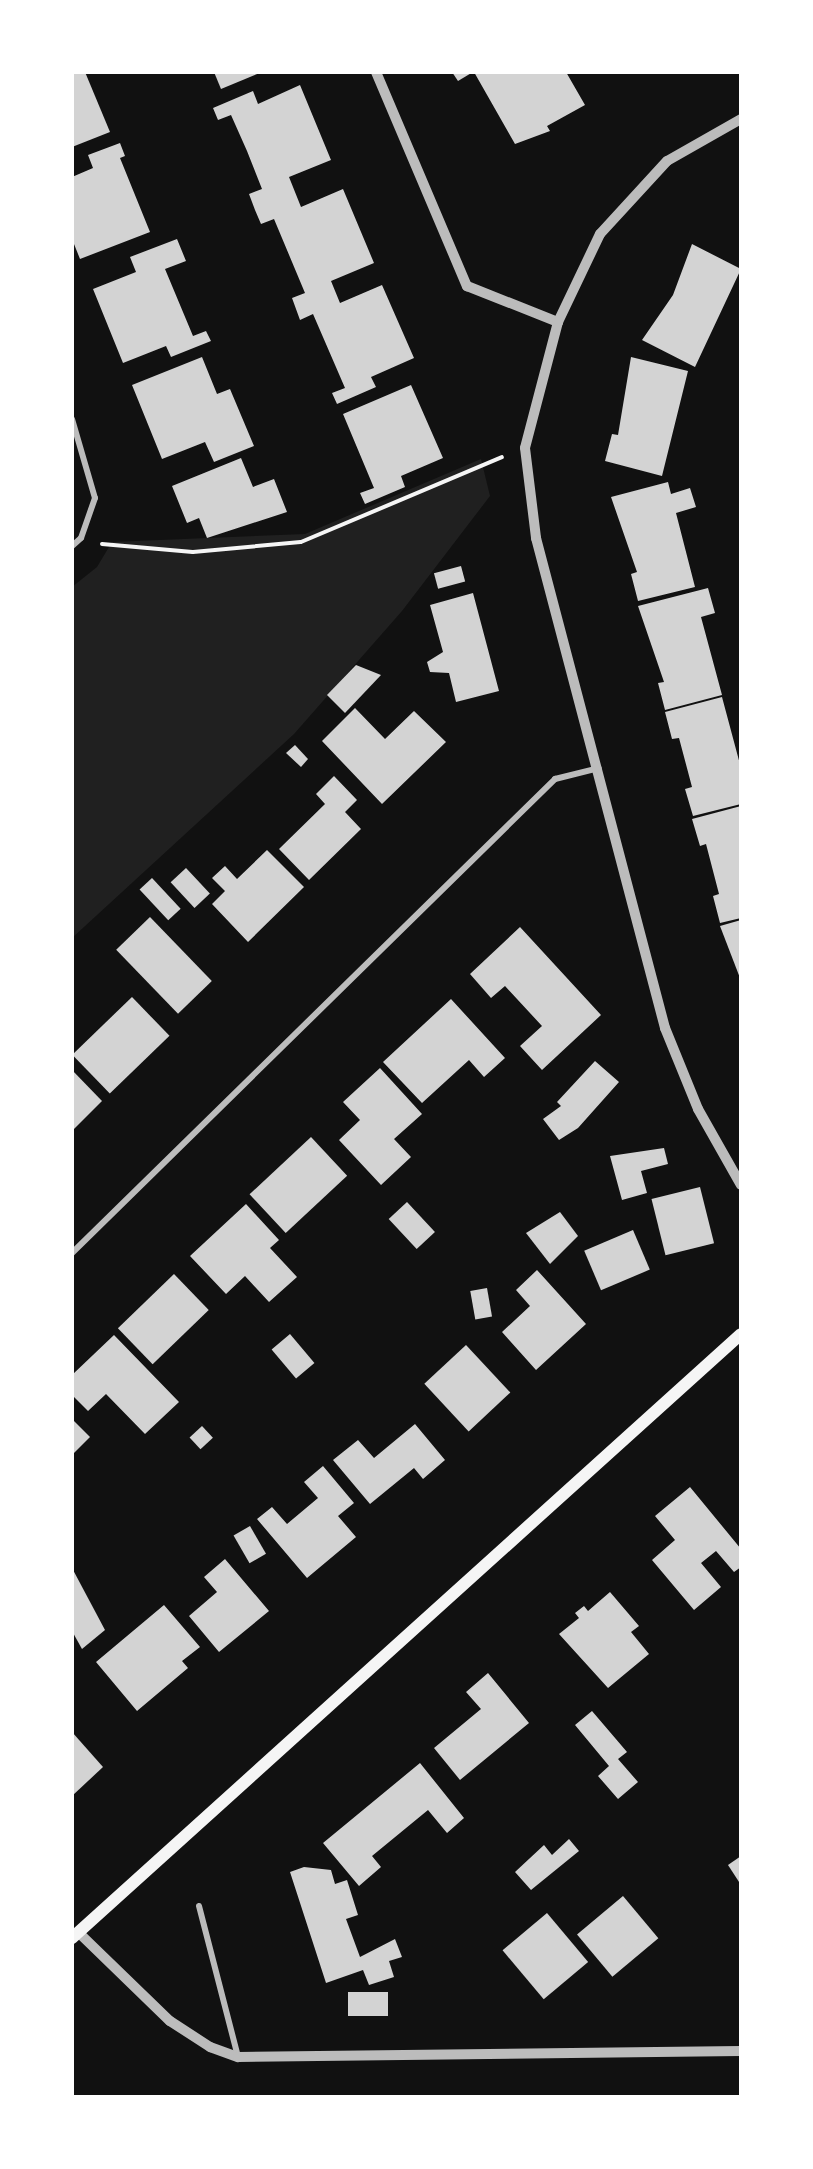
<!DOCTYPE html>
<style>
body{margin:0}
#map{position:relative;width:813px;height:2169px;overflow:hidden;background:#111;font-family:Overpass,sans-serif}
div>[style]{position:absolute}
[style*='--x']{left:calc(var(--x)*1px);top:calc(var(--y)*1px);width:calc(var(--w)*1px);rotate:calc(var(--a)*1deg)}
.green>*{inset:0;background:#202020}
.building>*{inset:0;background:#d3d3d3;transform-origin:0 0}
.path>*{height:4px;margin:-2px;padding:0 2px;transform-origin:2px;border-radius:2px;background:#f5f5f5}
.minor>*{height:6px;margin:-3px;padding:0 3px;transform-origin:3px;border-radius:3px;background:#bcbcbc}
.tertiary>*{height:10px;margin:-5px;padding:0 5px;transform-origin:5px;border-radius:5px;background:#bcbcbc}
.secondary>*{height:12px;margin:-6px;padding:0 6px;transform-origin:6px;border-radius:6px;background:#f5f5f5}
span{translate:-50% -50%;white-space:nowrap;text-align:center;line-height:1.15;-webkit-text-stroke:6px #fff;paint-order:stroke}
.frame{position:absolute;inset:0;border:74px solid #fff;pointer-events:none}
</style>
<div id="map">
<div class="green">
<div style="clip-path:polygon(481px 459px,490px 496px,402px 611px,294px 734px,72px 938px,72px 587px,97px 567px,112px 542px,305px 534px)"></div>
</div>
<div class="building">
<div style="clip-path:polygon(72px 72px,85px 72px,110px 132px,72px 147px)"></div>
<div style="clip-path:polygon(214px 72px,262px 72px,221px 89px)"></div>
<div style="clip-path:polygon(452px 72px,473px 72px,458px 81px)"></div>
<div style="clip-path:polygon(474px 72px,566px 72px,585px 105px,547px 126px,550px 131px,515px 144px)"></div>
<div style="clip-path:polygon(300px 85px,331px 160px,289px 177px,301px 207px,343px 189px,374px 263px,331px 281px,340px 303px,382px 285px,414px 358px,371px 377px,376px 387px,337px 404px,332px 393px,345px 388px,313px 314px,300px 320px,292px 298px,305px 293px,274px 219px,261px 224px,255px 210px,249px 194px,262px 189px,247px 151px,231px 115px,218px 120px,213px 108px,253px 91px,258px 104px)"></div>
<div style="clip-path:polygon(120px 143px,125px 156px,120px 158px,150px 232px,80px 259px,72px 239px,72px 177px,93px 168px,88px 155px)"></div>
<div style="clip-path:polygon(177px 239px,186px 261px,165px 269px,193px 336px,206px 331px,211px 341px,171px 357px,166px 346px,123px 363px,93px 289px,136px 272px,130px 257px)"></div>
<div style="clip-path:polygon(692px 244px,741px 269px,695px 367px,642px 340px,673px 295px)"></div>
<div style="clip-path:polygon(202px 357px,217px 394px,230px 389px,254px 446px,214px 462px,205px 442px,162px 459px,132px 385px)"></div>
<div style="clip-path:polygon(631px 357px,688px 371px,662px 476px,605px 461px,612px 434px,618px 435px)"></div>
<div style="clip-path:polygon(411px 385px,443px 458px,401px 476px,405px 487px,365px 504px,360px 493px,374px 488px,343px 414px)"></div>
<div style="clip-path:polygon(241px 458px,253px 487px,274px 479px,287px 512px,207px 538px,199px 518px,187px 523px,172px 486px)"></div>
<div style="clip-path:polygon(668px 482px,671px 494px,690px 488px,696px 507px,676px 513px,695px 587px,638px 601px,631px 574px,637px 572px,611px 497px)"></div>
<div style="left:461px;top:566px;width:16px;height:28px;rotate:75deg"></div>
<div style="clip-path:polygon(708px 588px,715px 613px,701px 617px,722px 695px,665px 710px,658px 683px,664px 682px,638px 606px)"></div>
<div style="clip-path:polygon(473px 593px,499px 691px,456px 702px,449px 673px,430px 672px,427px 662px,443px 652px,430px 605px)"></div>
<div style="clip-path:polygon(356px 665px,381px 675px,345px 713px,327px 695px)"></div>
<div style="clip-path:polygon(722px 697px,741px 768px,741px 804px,693px 816px,685px 789px,692px 787px,679px 738px,672px 739px,665px 712px)"></div>
<div style="clip-path:polygon(355px 708px,385px 739px,414px 711px,446px 742px,382px 804px,322px 741px)"></div>
<div style="clip-path:polygon(295px 745px,308px 759px,301px 767px,286px 753px)"></div>
<div style="clip-path:polygon(334px 776px,357px 800px,345px 812px,361px 829px,309px 880px,279px 849px,325px 804px,316px 794px)"></div>
<div style="clip-path:polygon(741px 806px,741px 918px,720px 923px,713px 896px,719px 894px,706px 844px,700px 846px,692px 819px)"></div>
<div style="clip-path:polygon(267px 850px,304px 887px,248px 942px,212px 904px,225px 891px,212px 878px,225px 866px,237px 879px)"></div>
<div style="left:186px;top:868px;width:35px;height:21px;rotate:47deg"></div>
<div style="left:152px;top:878px;width:42px;height:17px;rotate:47deg"></div>
<div style="left:150px;top:917px;width:89px;height:47px;rotate:46deg"></div>
<div style="clip-path:polygon(741px 920px,741px 978px,740px 978px,720px 926px)"></div>
<div style="clip-path:polygon(520px 927px,601px 1015px,542px 1070px,520px 1046px,542px 1026px,505px 986px,491px 998px,470px 974px)"></div>
<div style="left:132px;top:997px;width:54px;height:83px;rotate:46deg"></div>
<div style="clip-path:polygon(451px 999px,505px 1058px,484px 1077px,469px 1060px,422px 1103px,383px 1062px)"></div>
<div style="clip-path:polygon(595px 1061px,619px 1082px,578px 1128px,559px 1140px,543px 1119px,561px 1106px,557px 1102px)"></div>
<div style="clip-path:polygon(380px 1068px,422px 1114px,394px 1139px,411px 1157px,381px 1185px,339px 1140px,360px 1120px,343px 1102px)"></div>
<div style="clip-path:polygon(72px 1070px,102px 1101px,72px 1131px)"></div>
<div style="left:311px;top:1137px;width:53px;height:84px;rotate:47deg"></div>
<div style="clip-path:polygon(664px 1148px,668px 1164px,641px 1171px,647px 1193px,622px 1200px,610px 1156px)"></div>
<div style="left:700px;top:1187px;width:58px;height:50px;rotate:76deg"></div>
<div style="left:407px;top:1202px;width:41px;height:25px;rotate:47deg"></div>
<div style="clip-path:polygon(246px 1204px,279px 1240px,270px 1248px,297px 1277px,269px 1302px,245px 1276px,226px 1294px,190px 1256px)"></div>
<div style="clip-path:polygon(560px 1212px,578px 1236px,550px 1264px,526px 1233px)"></div>
<div style="left:633px;top:1230px;width:43px;height:53px;rotate:67deg"></div>
<div style="clip-path:polygon(537px 1270px,586px 1324px,536px 1370px,502px 1332px,530px 1306px,516px 1290px)"></div>
<div style="left:174px;top:1274px;width:50px;height:78px;rotate:46deg"></div>
<div style="left:487px;top:1288px;width:29px;height:17px;rotate:80deg"></div>
<div style="left:290px;top:1334px;width:38px;height:24px;rotate:50deg"></div>
<div style="clip-path:polygon(114px 1335px,179px 1402px,145px 1434px,106px 1394px,88px 1411px,72px 1395px,72px 1375px)"></div>
<div style="left:466px;top:1345px;width:65px;height:57px;rotate:47deg"></div>
<div style="clip-path:polygon(72px 1419px,90px 1437px,72px 1455px)"></div>
<div style="clip-path:polygon(415px 1424px,445px 1460px,423px 1479px,414px 1468px,370px 1504px,333px 1460px,358px 1440px,374px 1458px)"></div>
<div style="left:202px;top:1426px;width:16px;height:17px;rotate:47deg"></div>
<div style="clip-path:polygon(323px 1466px,354px 1503px,338px 1516px,356px 1537px,307px 1578px,257px 1519px,272px 1507px,287px 1524px,318px 1498px,304px 1482px)"></div>
<div style="clip-path:polygon(690px 1487px,741px 1549px,741px 1567px,734px 1572px,716px 1551px,701px 1563px,721px 1587px,694px 1610px,652px 1560px,675px 1540px,655px 1516px)"></div>
<div style="left:250px;top:1526px;width:32px;height:19px;rotate:60deg"></div>
<div style="clip-path:polygon(225px 1559px,269px 1611px,219px 1652px,189px 1616px,217px 1592px,204px 1577px)"></div>
<div style="clip-path:polygon(72px 1568px,105px 1630px,82px 1649px,72px 1631px)"></div>
<div style="clip-path:polygon(610px 1592px,639px 1626px,631px 1632px,649px 1654px,608px 1688px,559px 1634px,579px 1618px,575px 1613px,584px 1606px,588px 1611px)"></div>
<div style="clip-path:polygon(164px 1605px,200px 1647px,182px 1661px,188px 1668px,137px 1711px,96px 1662px)"></div>
<div style="clip-path:polygon(488px 1673px,529px 1723px,460px 1780px,434px 1748px,481px 1709px,466px 1692px)"></div>
<div style="clip-path:polygon(592px 1711px,627px 1752px,618px 1759px,638px 1782px,618px 1799px,598px 1776px,609px 1766px,575px 1725px)"></div>
<div style="clip-path:polygon(72px 1732px,103px 1767px,72px 1796px)"></div>
<div style="clip-path:polygon(420px 1763px,464px 1818px,447px 1833px,428px 1810px,372px 1856px,381px 1867px,359px 1886px,323px 1843px)"></div>
<div style="clip-path:polygon(569px 1839px,579px 1851px,531px 1890px,515px 1872px,544px 1845px,552px 1855px)"></div>
<div style="clip-path:polygon(741px 1856px,741px 1885px,728px 1865px)"></div>
<div style="clip-path:polygon(304px 1867px,331px 1870px,335px 1884px,347px 1880px,358px 1915px,346px 1919px,360px 1957px,395px 1939px,402px 1957px,389px 1961px,394px 1977px,369px 1985px,363px 1970px,326px 1983px,290px 1872px)"></div>
<div style="left:623px;top:1896px;width:55px;height:60px;rotate:50deg"></div>
<div style="left:547px;top:1913px;width:64px;height:58px;rotate:50deg"></div>
<div style="left:348px;top:1992px;width:40px;height:24px"></div>
</div>
<div class="path">
<div style="--x:102;--y:544;--w:91;--a:5"></div>
<div style="--x:193;--y:552;--w:108;--a:-5.3"></div>
<div style="--x:301;--y:542;--w:218;--a:-22.9"></div>
</div>
<div class="minor">
<div style="--x:72;--y:419;--w:82;--a:73.8"></div>
<div style="--x:95;--y:498;--w:42;--a:109.3"></div>
<div style="--x:81;--y:538;--w:12;--a:138"></div>
<div style="--x:72;--y:1253;--w:677;--a:-44.46"></div>
<div style="--x:555;--y:779;--w:45;--a:-14"></div>
<div style="--x:199;--y:1906;--w:156;--a:75.5"></div>
</div>
<div class="tertiary">
<div style="--x:376;--y:72;--w:233;--a:67"></div>
<div style="--x:467;--y:286;--w:98;--a:21.6"></div>
<div style="--x:741;--y:119;--w:85;--a:150.4"></div>
<div style="--x:667;--y:161;--w:99;--a:132.5"></div>
<div style="--x:600;--y:234;--w:98;--a:115.5"></div>
<div style="--x:558;--y:322;--w:130;--a:104.7"></div>
<div style="--x:525;--y:448;--w:91;--a:83"></div>
<div style="--x:536;--y:538;--w:507;--a:75.25"></div>
<div style="--x:665;--y:1028;--w:87;--a:67.8"></div>
<div style="--x:698;--y:1109;--w:87;--a:60.5"></div>
<div style="--x:78;--y:1932;--w:128;--a:44.1"></div>
<div style="--x:170;--y:2021;--w:48;--a:33"></div>
<div style="--x:210;--y:2047;--w:30;--a:20"></div>
<div style="--x:238;--y:2057;--w:503;--a:-0.68"></div>
</div>
<div class="secondary">
<div style="--x:72;--y:1938;--w:901;--a:-42.08"></div>
</div>
<div class="frame"></div>
</div>
